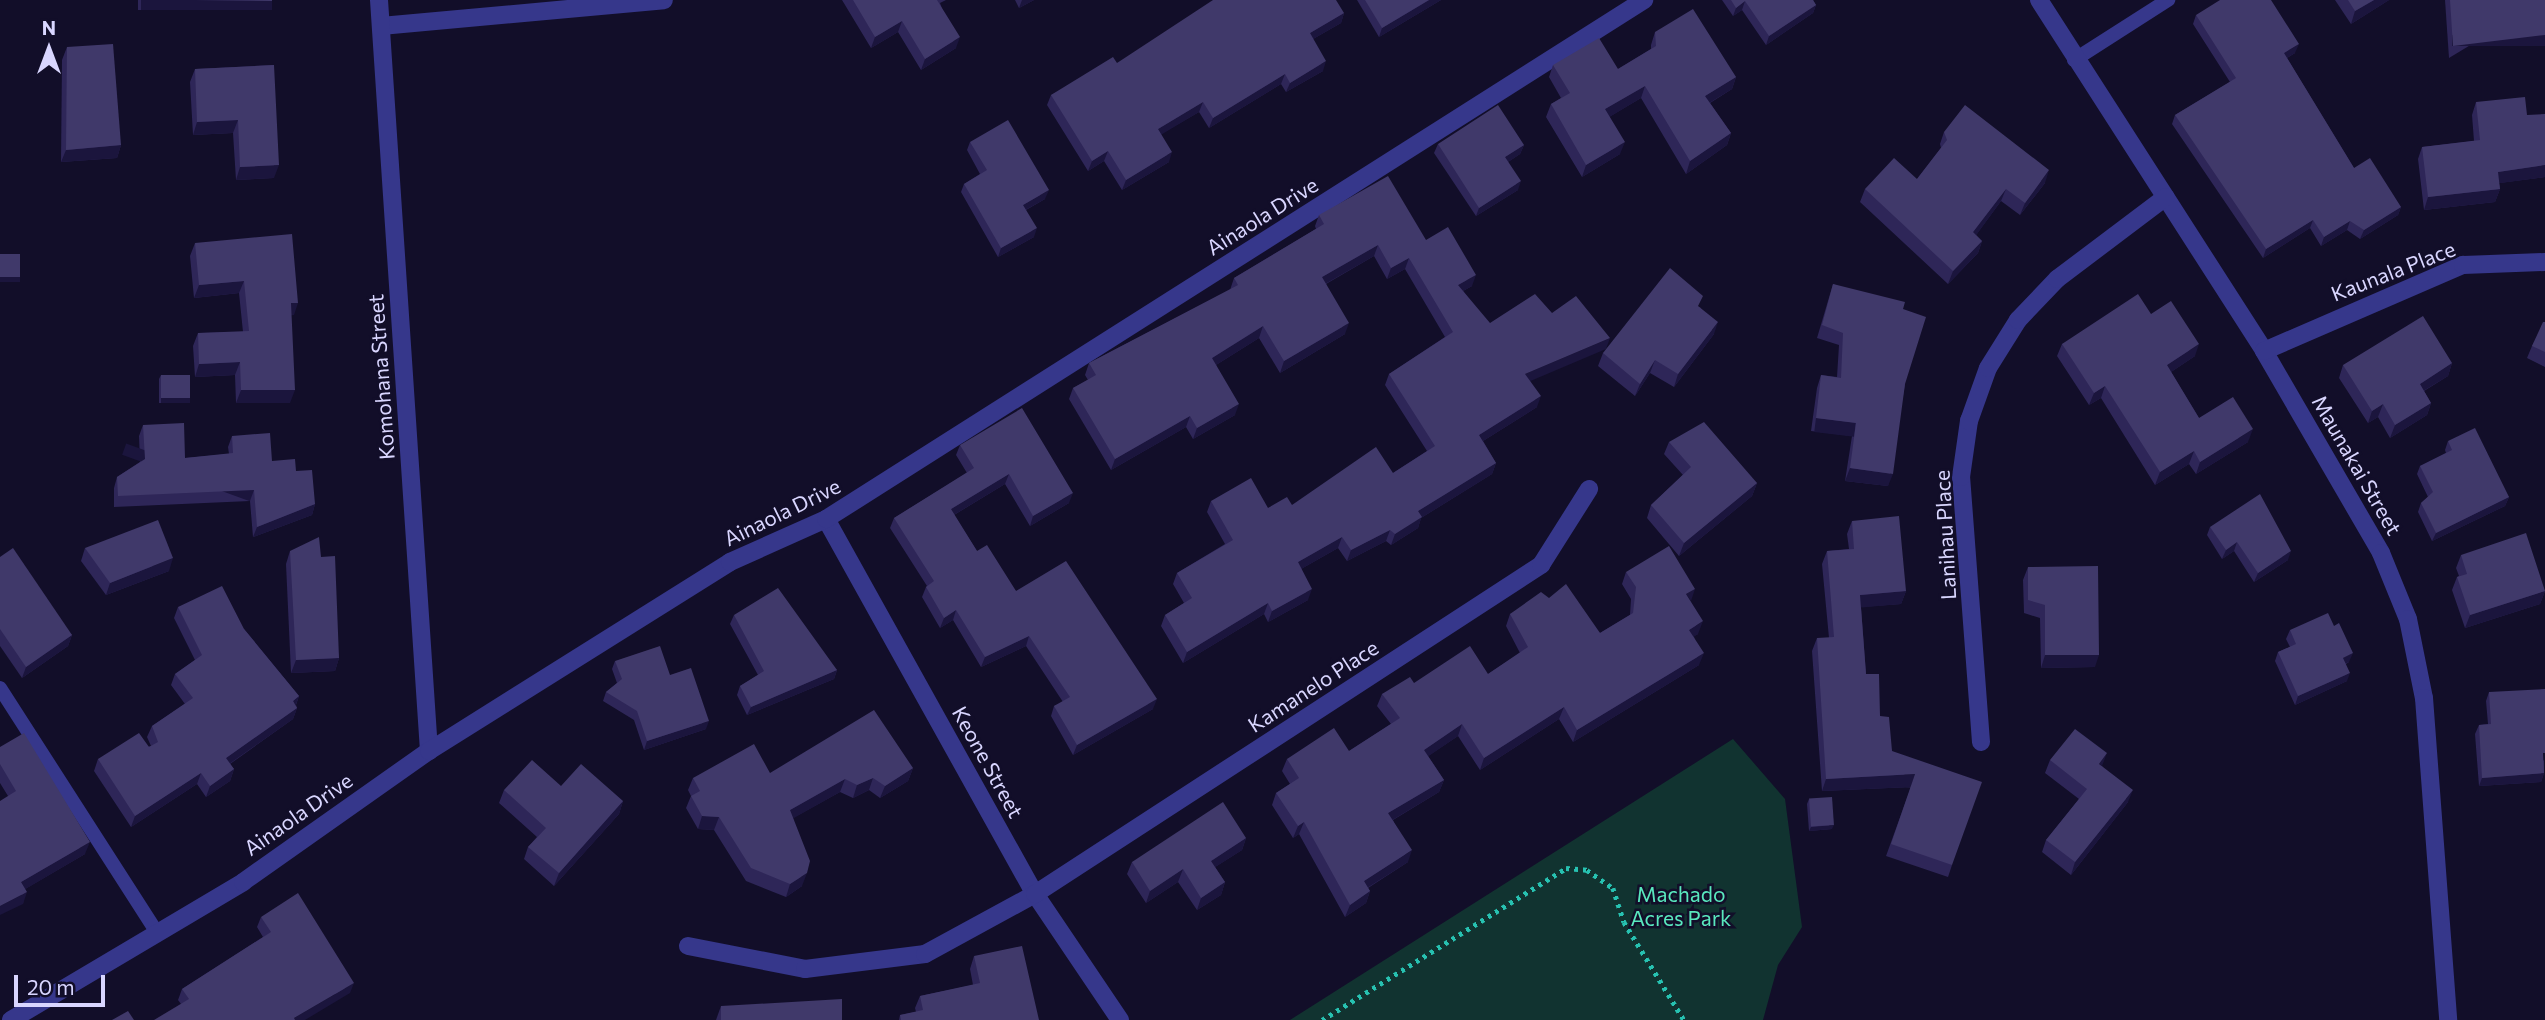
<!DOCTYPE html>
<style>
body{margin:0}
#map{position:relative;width:2545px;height:1020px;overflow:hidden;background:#120e29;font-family:Commissioner,sans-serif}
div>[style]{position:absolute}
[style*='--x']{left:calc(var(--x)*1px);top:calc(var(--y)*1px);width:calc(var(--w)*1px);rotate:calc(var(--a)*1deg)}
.green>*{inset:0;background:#113330}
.path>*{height:4.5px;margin-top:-2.25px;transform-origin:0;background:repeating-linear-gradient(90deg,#27c2b1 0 3.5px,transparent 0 8.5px)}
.service>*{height:14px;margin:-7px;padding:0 7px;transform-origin:7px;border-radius:7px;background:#36378b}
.minor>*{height:18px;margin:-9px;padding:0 9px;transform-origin:9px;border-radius:9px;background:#36378b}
.tertiary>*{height:18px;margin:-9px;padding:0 9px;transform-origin:9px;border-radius:9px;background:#36378b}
.wall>*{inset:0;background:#2e2658;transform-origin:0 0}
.shaded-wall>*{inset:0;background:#1b153d;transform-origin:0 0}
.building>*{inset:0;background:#40396a;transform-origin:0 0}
span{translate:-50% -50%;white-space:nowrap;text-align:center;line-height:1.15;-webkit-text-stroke:5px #120e29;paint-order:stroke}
.street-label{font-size:21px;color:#d9d6ff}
.park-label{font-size:21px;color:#59e8be}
.north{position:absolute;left:14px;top:14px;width:70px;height:70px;-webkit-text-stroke:5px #120e29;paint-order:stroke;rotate:0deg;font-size:19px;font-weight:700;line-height:28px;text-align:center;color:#d9d6ff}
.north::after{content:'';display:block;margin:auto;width:24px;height:32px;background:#d9d6ff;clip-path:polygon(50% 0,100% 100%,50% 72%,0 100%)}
.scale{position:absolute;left:14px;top:975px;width:91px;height:32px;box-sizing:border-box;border:4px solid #d9d6ff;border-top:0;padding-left:9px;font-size:21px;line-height:24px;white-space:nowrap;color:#d9d6ff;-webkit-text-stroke:5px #120e29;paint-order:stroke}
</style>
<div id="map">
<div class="green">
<div style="clip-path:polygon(1733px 739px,1785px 799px,1802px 927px,1778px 965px,1763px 1020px,1290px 1020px)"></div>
</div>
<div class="path">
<div style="--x:1322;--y:1020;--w:287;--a:-31.9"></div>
<div style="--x:1566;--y:868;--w:21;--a:5"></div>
<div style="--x:1587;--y:870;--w:32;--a:35"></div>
<div style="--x:1613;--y:888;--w:36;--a:72"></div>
<div style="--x:1624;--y:922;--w:115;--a:58.5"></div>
</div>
<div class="service">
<div style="--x:2074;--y:60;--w:112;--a:-32.6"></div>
<div style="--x:0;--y:688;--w:291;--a:57.3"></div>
</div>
<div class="minor">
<div style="--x:2039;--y:0;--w:417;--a:57.3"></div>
<div style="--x:2264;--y:351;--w:233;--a:59.9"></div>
<div style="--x:2381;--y:553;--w:71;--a:67.8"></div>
<div style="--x:2408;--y:619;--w:81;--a:78.6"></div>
<div style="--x:2424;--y:698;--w:323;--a:85.7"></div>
<div style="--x:381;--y:26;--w:284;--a:-5.2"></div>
<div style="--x:2264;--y:351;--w:217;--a:-23.4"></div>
<div style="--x:2463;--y:265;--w:82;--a:-2.1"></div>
<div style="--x:826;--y:519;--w:429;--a:60.9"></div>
<div style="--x:1035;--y:894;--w:152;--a:56"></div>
<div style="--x:1981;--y:742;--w:266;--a:-94.3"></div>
<div style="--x:1961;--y:477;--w:57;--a:-81.9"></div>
<div style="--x:1969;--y:421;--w:56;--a:-70.3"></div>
<div style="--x:1988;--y:368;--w:57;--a:-58"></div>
<div style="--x:2018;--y:320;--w:57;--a:-46.4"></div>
<div style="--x:2057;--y:279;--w:136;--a:-37"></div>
<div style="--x:688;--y:946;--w:119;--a:11.1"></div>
<div style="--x:805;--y:969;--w:121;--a:-7.1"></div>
<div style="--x:925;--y:954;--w:125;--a:-28.6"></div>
<div style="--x:1035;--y:894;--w:604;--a:-33.03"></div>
<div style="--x:1541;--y:565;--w:90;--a:-57.7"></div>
</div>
<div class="tertiary">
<div style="--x:379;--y:0;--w:753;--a:86.19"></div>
<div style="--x:11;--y:1020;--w:270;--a:-30.7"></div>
<div style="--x:243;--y:882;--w:228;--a:-35.2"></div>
<div style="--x:429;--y:751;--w:355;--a:-32.1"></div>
<div style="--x:730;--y:562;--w:105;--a:-24.1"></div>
<div style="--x:826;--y:519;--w:969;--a:-32.39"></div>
</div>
<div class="wall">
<div style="left:138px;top:0;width:134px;height:10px"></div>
<div style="clip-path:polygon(842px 0,946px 0,940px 3px,956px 48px,921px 70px,898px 32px,871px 48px)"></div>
<div style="clip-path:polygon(1015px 0,1034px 0,1019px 8px)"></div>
<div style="clip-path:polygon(1357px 0,1441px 0,1379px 37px)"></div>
<div style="clip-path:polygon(1722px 0,1813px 0,1816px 5px,1813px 13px,1766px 45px,1742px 10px,1733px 16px)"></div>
<div style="clip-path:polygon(2335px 0,2389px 0,2351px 24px)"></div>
<div style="clip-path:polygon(2445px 0,2545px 0,2449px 58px)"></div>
<div style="clip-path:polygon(1344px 13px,1341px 23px,1313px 39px,1323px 71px,1286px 92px,1281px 84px,1209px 128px,1199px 112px,1161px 134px,1169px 162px,1122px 190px,1104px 161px,1088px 171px,1047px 105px,1051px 95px,1117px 63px)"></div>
<div style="clip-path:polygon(2196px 15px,2295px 53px,2287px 58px,2354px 168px,2401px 207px,2398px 215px,2360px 239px,2347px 230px,2321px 246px,2310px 228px,2263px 258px,2172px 124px,2175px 115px,2230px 82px,2193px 24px)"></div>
<div style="clip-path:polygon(1655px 32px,1736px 77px,1732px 89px,1710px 103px,1731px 133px,1727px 145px,1686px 174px,1641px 98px,1609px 117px,1620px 154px,1582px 177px,1546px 117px,1551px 104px,1561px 98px,1549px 77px,1553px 65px,1618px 69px,1651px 49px,1651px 45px)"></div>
<div style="clip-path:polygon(67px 47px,121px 145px,117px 158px,61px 162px,62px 60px)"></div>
<div style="clip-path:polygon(274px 65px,274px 178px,236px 180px,233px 133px,193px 135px,190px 82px,195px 69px)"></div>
<div style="clip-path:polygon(2476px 102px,2527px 115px,2545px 177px,2499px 183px,2500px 189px,2495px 202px,2424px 210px,2418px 159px,2422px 147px,2474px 141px,2472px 115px)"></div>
<div style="clip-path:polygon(1944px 132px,2045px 183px,2020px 215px,2001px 201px,1976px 235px,1982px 241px,1978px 253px,1948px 284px,1860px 202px,1865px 189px,1917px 179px,1941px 148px,1940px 144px)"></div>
<div style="clip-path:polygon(970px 142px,1045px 199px,1026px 210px,1034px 237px,998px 257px,961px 192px,964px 184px,980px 174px,967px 150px)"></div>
<div style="clip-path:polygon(1438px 144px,1524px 145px,1520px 154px,1508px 162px,1518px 190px,1476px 216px,1434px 153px)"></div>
<div style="clip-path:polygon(1319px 215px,1426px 240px,1472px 286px,1463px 291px,1530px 381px,1537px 407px,1483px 441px,1496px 463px,1492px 474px,1421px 518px,1418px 528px,1391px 545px,1386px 541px,1347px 561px,1338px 548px,1301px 569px,1308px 600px,1268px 622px,1264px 614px,1183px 663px,1161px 626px,1165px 615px,1184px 603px,1173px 584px,1177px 573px,1225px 544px,1207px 512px,1211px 501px,1268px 508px,1292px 505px,1393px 473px,1427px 451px,1385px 385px,1389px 374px,1445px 337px,1405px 269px,1387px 279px,1374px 256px,1326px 284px,1345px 334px,1280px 373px,1259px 338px,1216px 365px,1235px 415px,1193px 439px,1186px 427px,1111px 470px,1069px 399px,1073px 388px,1088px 380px,1085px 375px,1089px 363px,1230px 290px,1234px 278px,1316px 229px,1315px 226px)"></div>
<div style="clip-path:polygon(195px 243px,294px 315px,291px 315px,290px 403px,236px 403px,235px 375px,195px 377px,193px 346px,198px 333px,243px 332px,239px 293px,194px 298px,190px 256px)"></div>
<div style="clip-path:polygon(1833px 284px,1903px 309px,1905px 384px,1888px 486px,1845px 481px,1852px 436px,1811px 431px,1817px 388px,1821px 375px,1837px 377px,1839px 345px,1817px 338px)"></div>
<div style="clip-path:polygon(1700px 307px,1714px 334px,1674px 387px,1650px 373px,1635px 396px,1598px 366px,1603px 353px)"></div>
<div style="clip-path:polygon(2151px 314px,2195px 356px,2171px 372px,2199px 418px,2248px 442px,2196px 474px,2189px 464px,2155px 485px,2101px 398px,2089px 405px,2057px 356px,2062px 344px)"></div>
<div style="clip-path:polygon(2545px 322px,2545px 367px,2527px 358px,2532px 346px)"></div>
<div style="clip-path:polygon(2452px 363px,2448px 376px,2424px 391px,2431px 403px,2427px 415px,2390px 438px,2378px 417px,2368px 423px,2339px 378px,2343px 365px)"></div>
<div style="clip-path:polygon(161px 375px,188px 403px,159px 403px,159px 379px)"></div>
<div style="clip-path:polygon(143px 425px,185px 458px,229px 454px,228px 447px,232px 436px,272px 461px,296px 471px,315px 504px,312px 515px,253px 537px,250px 501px,114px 507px,114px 488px,117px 477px,140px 462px,139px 436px)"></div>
<div style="clip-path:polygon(2448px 441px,2509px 497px,2505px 506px,2432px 541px,2418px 512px,2421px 503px,2428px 497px,2417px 474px,2420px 466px,2446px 453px,2445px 450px)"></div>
<div style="clip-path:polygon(1669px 442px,1757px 483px,1752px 496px,1679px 556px,1647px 518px,1651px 505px,1683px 475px,1664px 454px)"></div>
<div style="clip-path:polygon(960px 445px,1069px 503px,1030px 526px,1005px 484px,954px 515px,977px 551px,1016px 591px,1153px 709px,1073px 755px,1051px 716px,1054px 706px,1063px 702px,1026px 646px,981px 667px,953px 620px,940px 628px,922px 597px,926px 587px,927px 586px,890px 528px,894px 518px,967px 473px,956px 455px)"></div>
<div style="clip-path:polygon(1852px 521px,1906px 591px,1901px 604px,1861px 607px,1866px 674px,1892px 751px,1952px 865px,1948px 877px,1886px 856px,1911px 787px,1822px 791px,1812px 651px,1817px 638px,1829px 638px,1822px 564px,1827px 551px,1849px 549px,1847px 534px)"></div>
<div style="clip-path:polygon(2210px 527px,2288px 560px,2254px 582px,2234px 551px,2222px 559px,2207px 535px)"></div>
<div style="clip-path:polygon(85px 548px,169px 571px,106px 595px,81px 561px)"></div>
<div style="clip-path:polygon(290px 551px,321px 557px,339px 658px,335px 671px,291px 673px,286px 564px)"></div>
<div style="clip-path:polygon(2461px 555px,2545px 591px,2540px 604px,2465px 628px,2452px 590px,2457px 577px,2459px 576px,2456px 568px)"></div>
<div style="clip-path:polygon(0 557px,72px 635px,68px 646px,22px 678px,0 646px)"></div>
<div style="clip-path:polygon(2028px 567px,2095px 667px,2041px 668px,2040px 618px,2024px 613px,2023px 580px)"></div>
<div style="clip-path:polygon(1626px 572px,1690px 601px,1698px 634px,1694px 636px,1699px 665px,1573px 742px,1559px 719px,1480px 770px,1458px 736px,1428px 756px,1444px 780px,1439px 792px,1393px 820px,1408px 862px,1368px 888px,1370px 891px,1366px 903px,1345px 917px,1299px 834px,1293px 838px,1272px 805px,1276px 793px,1290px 784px,1282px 771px,1287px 759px,1349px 751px,1391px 724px,1377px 706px,1382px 694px,1414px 683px,1488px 674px,1520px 653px,1506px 626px,1510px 614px,1549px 598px,1600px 633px,1630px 615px,1631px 599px,1622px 584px)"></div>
<div style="clip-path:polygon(178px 607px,244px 629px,299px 696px,296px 705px,297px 708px,293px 719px,230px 764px,234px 769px,230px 781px,206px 797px,197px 784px,131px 827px,94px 771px,98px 759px,151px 746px,147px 737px,152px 726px,185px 704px,171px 685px,175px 674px,195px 660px,174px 618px)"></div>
<div style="clip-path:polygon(734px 615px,837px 670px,834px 679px,747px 715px,737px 695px,740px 686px,758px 675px,730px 624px)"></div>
<div style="clip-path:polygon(2290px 630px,2349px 662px,2346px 664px,2347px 681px,2295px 705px,2275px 661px,2278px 652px,2290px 647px,2286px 639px)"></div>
<div style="clip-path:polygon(615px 661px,670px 675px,706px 729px,644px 750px,634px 720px,603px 701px,606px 692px,617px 683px,612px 669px)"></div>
<div style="clip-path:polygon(2489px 692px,2544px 761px,2544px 773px,2541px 782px,2479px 786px,2475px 734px,2479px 725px,2488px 724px,2486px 701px)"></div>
<div style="clip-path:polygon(0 747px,85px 854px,25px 889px,23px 904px,8px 796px,0 783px)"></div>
<div style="clip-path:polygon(2050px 760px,2102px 766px,2128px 802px,2071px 875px,2042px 852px,2046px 840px,2079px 799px,2045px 773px)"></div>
<div style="clip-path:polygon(913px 768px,908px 781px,880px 798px,869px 790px,853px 798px,840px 792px,793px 818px,802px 886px,786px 897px,746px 881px,714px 830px,698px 829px,686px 808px,691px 796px,688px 790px,693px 778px,770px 773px)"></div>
<div style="clip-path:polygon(561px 786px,623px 801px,619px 814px,554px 886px,524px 859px,528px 847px,537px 837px,499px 803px,504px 790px)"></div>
<div style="clip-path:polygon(1809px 799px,1832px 829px,1809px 831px,1807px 804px)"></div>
<div style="clip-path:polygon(1246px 838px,1242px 850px,1215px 867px,1225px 882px,1221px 895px,1197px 910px,1178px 882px,1146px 903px,1127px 874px,1132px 862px)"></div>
<div style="clip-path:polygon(261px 917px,350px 993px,181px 1004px,178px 1000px,182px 989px,263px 937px,257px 927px)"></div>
<div style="clip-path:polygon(974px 956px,1039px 1020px,899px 1020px,900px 1015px,916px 1012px,915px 1008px,920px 996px,973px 985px,970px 969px)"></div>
<div style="clip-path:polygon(721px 1006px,842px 1020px,716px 1020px)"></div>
</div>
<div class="shaded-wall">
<div style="left:141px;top:0;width:131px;height:10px"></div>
<div style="clip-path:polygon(1022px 0,1034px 0,1019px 8px)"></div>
<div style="clip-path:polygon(1429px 0,1441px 0,1379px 37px,1382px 28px)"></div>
<div style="clip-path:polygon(2374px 0,2389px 0,2351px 24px,2355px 11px)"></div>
<div style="clip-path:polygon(1745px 1px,1742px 10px,1733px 16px,1736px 8px)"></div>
<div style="clip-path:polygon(1816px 5px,1813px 13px,1766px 45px,1769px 36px)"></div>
<div style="clip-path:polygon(1344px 13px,1341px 23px,1306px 43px,1310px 33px)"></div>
<div style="clip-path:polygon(902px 21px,898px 32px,871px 48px,875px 37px)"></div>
<div style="left:2545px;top:35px;width:11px;height:93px;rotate:90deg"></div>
<div style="clip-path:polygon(960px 37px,956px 48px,921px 70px,925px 59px)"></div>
<div style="clip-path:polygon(2299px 44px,2295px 53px,2280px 62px,2284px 53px)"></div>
<div style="clip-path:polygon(1326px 61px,1323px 71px,1286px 92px,1290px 83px)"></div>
<div style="clip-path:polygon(1285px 74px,1281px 84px,1209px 128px,1213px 118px)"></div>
<div style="clip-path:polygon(1736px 77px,1732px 89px,1701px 108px,1705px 96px)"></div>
<div style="clip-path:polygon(1645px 86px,1641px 98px,1601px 122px,1605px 109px)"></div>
<div style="clip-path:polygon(1203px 102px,1199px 112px,1154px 139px,1158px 129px)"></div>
<div style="clip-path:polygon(238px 120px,233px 133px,193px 135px,197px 122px)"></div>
<div style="clip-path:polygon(1731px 133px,1727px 145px,1686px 174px,1690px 161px)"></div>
<div style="clip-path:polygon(1625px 142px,1620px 154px,1582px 177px,1586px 165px)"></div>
<div style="clip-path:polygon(121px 145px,117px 158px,61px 162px,66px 150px)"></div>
<div style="clip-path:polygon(1524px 145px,1520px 154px,1502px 166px,1505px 157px)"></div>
<div style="clip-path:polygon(1108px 151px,1104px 161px,1088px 171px,1092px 161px)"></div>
<div style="clip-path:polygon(1172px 152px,1169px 162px,1122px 190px,1126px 180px)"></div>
<div style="clip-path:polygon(279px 165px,274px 178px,236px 180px,240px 167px)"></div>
<div style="clip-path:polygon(2545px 165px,2545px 177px,2493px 184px,2498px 172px)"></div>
<div style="clip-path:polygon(2049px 170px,2045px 183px,2020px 215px,2025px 203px)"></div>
<div style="clip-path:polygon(1521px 181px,1518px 190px,1476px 216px,1479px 208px)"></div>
<div style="clip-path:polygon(2006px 189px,2001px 201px,1969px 245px,1973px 232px)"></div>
<div style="clip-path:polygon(2500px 189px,2495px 202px,2424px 210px,2428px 197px)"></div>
<div style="clip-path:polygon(1049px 190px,1045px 199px,1020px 213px,1023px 205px)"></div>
<div style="clip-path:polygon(2401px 207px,2398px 215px,2360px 239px,2364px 230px)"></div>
<div style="clip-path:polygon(2313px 220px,2310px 228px,2263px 258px,2266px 249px)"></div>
<div style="clip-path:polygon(2350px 221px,2347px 230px,2321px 246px,2324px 237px)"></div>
<div style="clip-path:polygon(1037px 228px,1034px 237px,998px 257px,1001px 248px)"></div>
<div style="clip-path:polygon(1982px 241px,1978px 253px,1948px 284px,1953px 271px)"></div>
<div style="clip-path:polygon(1378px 245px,1374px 256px,1318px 288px,1322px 277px)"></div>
<div style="clip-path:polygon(1409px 258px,1405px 269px,1387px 279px,1391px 268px)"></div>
<div style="clip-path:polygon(1476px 275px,1472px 286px,1454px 296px,1458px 285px)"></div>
<div style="left:0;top:277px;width:20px;height:5px"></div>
<div style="clip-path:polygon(244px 281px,239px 293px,194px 298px,199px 285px)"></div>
<div style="clip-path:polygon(291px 303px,298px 303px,294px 315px,286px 316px)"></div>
<div style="clip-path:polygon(1718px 322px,1714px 334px,1674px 387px,1678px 374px)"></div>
<div style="clip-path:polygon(1349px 323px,1345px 334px,1280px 373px,1284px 361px)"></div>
<div style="clip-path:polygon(1263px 326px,1259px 338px,1208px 370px,1212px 358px)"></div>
<div style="clip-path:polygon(1610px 338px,1606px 349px,1521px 385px,1525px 374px)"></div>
<div style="clip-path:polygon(2199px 344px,2195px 356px,2162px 378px,2167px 365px)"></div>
<div style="clip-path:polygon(1655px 360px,1650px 373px,1635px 396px,1640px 384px)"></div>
<div style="clip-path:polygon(240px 362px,235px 375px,195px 377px,199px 364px)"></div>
<div style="clip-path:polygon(2452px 363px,2448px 376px,2415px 396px,2420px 384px)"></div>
<div style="clip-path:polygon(2105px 386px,2101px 398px,2089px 405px,2094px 393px)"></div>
<div style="clip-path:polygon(241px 390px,295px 390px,290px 403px,236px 403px)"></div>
<div style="clip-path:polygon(1541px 396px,1537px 407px,1475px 446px,1479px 435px)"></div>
<div style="left:161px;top:398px;width:29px;height:5px"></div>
<div style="clip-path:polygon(2431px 403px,2427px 415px,2390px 438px,2395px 425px)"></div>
<div style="clip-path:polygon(1239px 404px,1235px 415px,1193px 439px,1197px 428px)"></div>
<div style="clip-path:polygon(2383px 404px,2378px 417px,2368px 423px,2372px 411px)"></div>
<div style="clip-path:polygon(1190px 416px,1186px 427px,1111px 470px,1115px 459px)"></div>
<div style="left:1816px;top:418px;width:40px;height:14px;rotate:7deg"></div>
<div style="clip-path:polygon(2253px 429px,2248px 442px,2196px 474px,2200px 462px)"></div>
<div style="clip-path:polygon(2194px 451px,2189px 464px,2155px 485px,2160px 472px)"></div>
<div style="clip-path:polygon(1496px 463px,1492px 474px,1421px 518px,1418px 528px,1391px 545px,1395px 534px,1418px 511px)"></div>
<div style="clip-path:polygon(1850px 468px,1893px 474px,1888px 486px,1845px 481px)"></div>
<div style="clip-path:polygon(1009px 474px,1005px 484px,947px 519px,951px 509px)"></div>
<div style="clip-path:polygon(1757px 483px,1752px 496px,1679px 556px,1684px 543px)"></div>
<div style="left:254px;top:490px;width:12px;height:136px;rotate:110deg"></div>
<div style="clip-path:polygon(1073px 493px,1069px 503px,1030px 526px,1033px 516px)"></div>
<div style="clip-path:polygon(2509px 497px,2505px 506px,2432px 541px,2436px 533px)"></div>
<div style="clip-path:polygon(315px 504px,312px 515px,253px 537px,257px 527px)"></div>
<div style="clip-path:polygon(1390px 530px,1386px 541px,1347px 561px,1351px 550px)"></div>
<div style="clip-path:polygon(1342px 537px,1338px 548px,1294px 573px,1298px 562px)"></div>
<div style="clip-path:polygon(2237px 542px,2234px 551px,2222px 559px,2226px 550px)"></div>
<div style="clip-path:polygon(2291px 551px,2288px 560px,2254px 582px,2258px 573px)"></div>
<div style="clip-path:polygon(173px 558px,169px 571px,106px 595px,110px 583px)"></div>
<div style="clip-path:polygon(1312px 589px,1308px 600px,1268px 622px,1272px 611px)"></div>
<div style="clip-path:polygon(1695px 589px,1691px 601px,1686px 594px)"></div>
<div style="clip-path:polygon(1906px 591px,1901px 604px,1856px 608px,1860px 595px)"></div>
<div style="clip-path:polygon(2545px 591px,2540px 604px,2465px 628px,2470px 615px)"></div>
<div style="clip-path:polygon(1268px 603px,1264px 614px,1183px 663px,1187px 652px)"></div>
<div style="clip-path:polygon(956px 610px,953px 620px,940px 628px,944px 618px)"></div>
<div style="clip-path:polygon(1703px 621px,1698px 634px,1685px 642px,1689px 630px)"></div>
<div style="clip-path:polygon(72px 635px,68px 646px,22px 678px,26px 667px)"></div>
<div style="clip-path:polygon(1029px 636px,1026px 646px,981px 667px,985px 657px)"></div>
<div style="clip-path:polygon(1704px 653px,1699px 665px,1573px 742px,1577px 730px)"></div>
<div style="clip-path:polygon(2353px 653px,2349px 662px,2340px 666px,2343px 658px)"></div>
<div style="clip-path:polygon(2045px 655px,2099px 655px,2095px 667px,2041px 668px)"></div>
<div style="clip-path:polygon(339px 658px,335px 671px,291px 673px,296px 660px)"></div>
<div style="clip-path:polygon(837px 670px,834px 679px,747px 715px,751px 707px)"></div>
<div style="clip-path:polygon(2350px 673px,2347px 681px,2295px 705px,2298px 696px)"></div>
<div style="clip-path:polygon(299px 696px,295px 707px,293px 701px)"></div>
<div style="clip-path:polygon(1157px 699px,1153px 709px,1073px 755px,1077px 745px)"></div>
<div style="clip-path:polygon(1564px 707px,1559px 719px,1480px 770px,1484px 758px)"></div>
<div style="clip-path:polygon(297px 708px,293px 719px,222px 769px,226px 758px)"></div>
<div style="clip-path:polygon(709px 721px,706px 729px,644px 750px,647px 741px)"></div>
<div style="clip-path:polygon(1462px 724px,1458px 736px,1420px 762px,1424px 750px)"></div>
<div style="clip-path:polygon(2107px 753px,2102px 766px,2099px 764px)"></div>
<div style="clip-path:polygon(913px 768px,908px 781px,880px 798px,885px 786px)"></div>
<div style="clip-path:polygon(234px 769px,230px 781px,206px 797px,210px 786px)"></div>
<div style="clip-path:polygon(201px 773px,197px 784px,131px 827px,135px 816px)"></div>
<div style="clip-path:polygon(2544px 773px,2541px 782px,2479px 786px,2482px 778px)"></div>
<div style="clip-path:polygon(1915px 774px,1911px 787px,1822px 791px,1826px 779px)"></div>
<div style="clip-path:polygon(873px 778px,869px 790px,853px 798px,857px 785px)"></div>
<div style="clip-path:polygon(845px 779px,840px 792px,785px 823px,790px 810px)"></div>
<div style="clip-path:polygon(1444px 780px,1439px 792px,1384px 825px,1388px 813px)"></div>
<div style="clip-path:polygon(2133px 790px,2128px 802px,2071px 875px,2075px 862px)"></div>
<div style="clip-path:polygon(623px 801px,619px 814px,554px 886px,559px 873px)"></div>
<div style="clip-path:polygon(702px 816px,719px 817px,714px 830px,698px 829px)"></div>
<div style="clip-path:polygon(1304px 822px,1299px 834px,1293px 838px,1298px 826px)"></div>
<div style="clip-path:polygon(1834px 825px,1832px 829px,1809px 831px,1811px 827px)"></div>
<div style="clip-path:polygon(1246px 838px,1242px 850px,1206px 873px,1211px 861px)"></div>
<div style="clip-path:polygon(90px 842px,85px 854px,17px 894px,21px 882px)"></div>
<div style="clip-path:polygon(1412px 850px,1408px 862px,1359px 893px,1364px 881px)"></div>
<div style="clip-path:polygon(1183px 869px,1178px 882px,1146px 903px,1150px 891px)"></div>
<div style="clip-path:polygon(807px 873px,802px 886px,786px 897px,790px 884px)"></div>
<div style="clip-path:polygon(1225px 882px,1221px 895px,1197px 910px,1201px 898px)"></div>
<div style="clip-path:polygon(1370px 891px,1366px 903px,1345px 917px,1350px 905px)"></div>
<div style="clip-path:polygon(27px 892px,23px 904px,0 915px,0 906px)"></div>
<div style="clip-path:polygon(354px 983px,350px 993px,305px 1020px,293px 1020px,294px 1018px)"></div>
</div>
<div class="building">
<div style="clip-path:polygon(194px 0,272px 0,272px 1px)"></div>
<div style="clip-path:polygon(853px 0,937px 0,960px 37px,925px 59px,902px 21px,875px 37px)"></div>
<div style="clip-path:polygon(1213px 0,1336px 0,1344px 13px,1310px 33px,1326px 61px,1290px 83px,1285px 74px,1213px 118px,1203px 102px,1158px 129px,1172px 152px,1126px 180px,1108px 151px,1092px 161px,1051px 95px,1113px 57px,1117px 63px)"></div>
<div style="clip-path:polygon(1365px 0,1429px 0,1382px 28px)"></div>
<div style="clip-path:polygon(1731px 0,1813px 0,1816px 5px,1769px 36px,1745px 1px,1736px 8px)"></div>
<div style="clip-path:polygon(2220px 0,2271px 0,2299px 44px,2284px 53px,2354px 168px,2370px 158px,2401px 207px,2364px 230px,2350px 221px,2324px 237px,2313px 220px,2266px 249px,2175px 115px,2236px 78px,2196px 15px)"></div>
<div style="clip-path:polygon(2348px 0,2374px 0,2355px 11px)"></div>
<div style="clip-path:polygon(2450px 0,2545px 0,2545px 35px,2453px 46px)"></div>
<div style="clip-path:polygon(1693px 9px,1736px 77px,1705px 96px,1731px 133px,1690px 161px,1645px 86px,1605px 109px,1625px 142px,1586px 165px,1551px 104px,1570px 93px,1553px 65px,1599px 38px,1618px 69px,1656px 46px,1655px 32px)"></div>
<div style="clip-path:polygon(113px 44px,121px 145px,66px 150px,67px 47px)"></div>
<div style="clip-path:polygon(274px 65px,279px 165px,240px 167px,238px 120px,197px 122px,195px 69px)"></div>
<div style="clip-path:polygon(2525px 97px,2527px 115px,2545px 114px,2545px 165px,2498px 172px,2500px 189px,2428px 197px,2422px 147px,2480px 140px,2476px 102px)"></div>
<div style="clip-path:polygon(1498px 105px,1524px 145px,1505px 157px,1521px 181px,1479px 208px,1438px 144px)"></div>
<div style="clip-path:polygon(1965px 105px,2049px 170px,2025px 203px,2006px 189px,1973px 232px,1982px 241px,1953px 271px,1865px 189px,1894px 158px,1917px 179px,1947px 140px,1944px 132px)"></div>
<div style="clip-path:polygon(1008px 120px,1049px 190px,1023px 205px,1037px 228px,1001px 248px,964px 184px,987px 170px,970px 142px)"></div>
<div style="clip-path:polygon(1388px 176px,1426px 240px,1448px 227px,1476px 275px,1458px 285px,1490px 323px,1535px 294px,1552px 313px,1576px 296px,1610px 338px,1525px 374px,1541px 396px,1479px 435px,1496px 463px,1418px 511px,1422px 517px,1395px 534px,1390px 530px,1351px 550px,1342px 537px,1298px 562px,1312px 589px,1272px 611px,1268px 603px,1187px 652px,1165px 615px,1192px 598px,1177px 573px,1233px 540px,1211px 501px,1251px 478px,1268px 508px,1287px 497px,1292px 505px,1376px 447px,1393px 473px,1435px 446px,1389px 374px,1453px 332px,1409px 258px,1391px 268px,1378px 245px,1322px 277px,1349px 323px,1284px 361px,1263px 326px,1212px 358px,1239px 404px,1197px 428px,1190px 416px,1115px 459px,1073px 388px,1096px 375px,1089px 363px,1238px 285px,1234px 278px,1324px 224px,1319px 215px)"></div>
<div style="clip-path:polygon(292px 234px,298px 303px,291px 303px,295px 390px,241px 390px,240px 362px,199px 364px,198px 333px,249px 331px,244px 281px,199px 285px,195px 243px)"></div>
<div style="left:0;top:254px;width:20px;height:23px"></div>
<div style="clip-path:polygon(1670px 268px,1703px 296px,1698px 306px,1718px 322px,1678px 374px,1655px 360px,1640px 384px,1603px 353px)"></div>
<div style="clip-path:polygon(1833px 284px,1905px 302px,1903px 309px,1926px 317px,1905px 384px,1893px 474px,1850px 468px,1856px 423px,1816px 418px,1821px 375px,1841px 378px,1843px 333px,1822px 325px)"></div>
<div style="clip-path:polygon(2138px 294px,2151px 314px,2171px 301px,2199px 344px,2167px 365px,2199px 418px,2233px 397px,2253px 429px,2200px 462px,2194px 451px,2160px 472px,2105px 386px,2094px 393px,2062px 344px)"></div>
<div style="clip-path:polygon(2423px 316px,2452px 363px,2420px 384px,2431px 403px,2395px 425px,2383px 404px,2372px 411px,2343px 365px)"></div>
<div style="clip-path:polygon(2543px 322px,2545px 322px,2545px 352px,2532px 346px)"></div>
<div style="left:161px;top:375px;width:29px;height:23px"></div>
<div style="clip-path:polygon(1022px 408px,1073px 493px,1033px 516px,1009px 474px,951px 509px,977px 551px,987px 545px,1016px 591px,1066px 561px,1157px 699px,1077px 745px,1054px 706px,1070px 697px,1029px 636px,985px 657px,956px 610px,944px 618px,926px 587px,934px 581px,894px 518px,974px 468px,960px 445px)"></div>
<div style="clip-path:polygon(1704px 422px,1757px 483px,1684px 543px,1651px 505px,1691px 467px,1669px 442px)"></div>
<div style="clip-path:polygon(184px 423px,185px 458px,233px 453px,232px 436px,270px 433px,272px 461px,295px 459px,296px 471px,312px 470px,315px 504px,257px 527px,254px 490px,118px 496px,117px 477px,145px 459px,143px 425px)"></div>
<div style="clip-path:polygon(2475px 428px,2509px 497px,2436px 533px,2421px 503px,2433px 492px,2420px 466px,2452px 450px,2448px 441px)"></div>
<div style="clip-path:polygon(2260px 494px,2291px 551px,2258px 573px,2237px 542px,2226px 550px,2210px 527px)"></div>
<div style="clip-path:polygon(1899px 516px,1906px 591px,1860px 595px,1866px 674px,1879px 674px,1880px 716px,1889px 717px,1892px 751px,1982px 782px,1952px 865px,1891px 844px,1915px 774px,1826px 779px,1817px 638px,1834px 637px,1827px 551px,1854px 549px,1852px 521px)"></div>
<div style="clip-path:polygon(158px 520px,173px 558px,110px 583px,85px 548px)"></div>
<div style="clip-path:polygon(2526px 533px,2545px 591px,2470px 615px,2457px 577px,2467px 574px,2461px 555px)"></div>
<div style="clip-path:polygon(319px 537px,321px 557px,335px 556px,339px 658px,296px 660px,290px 551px)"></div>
<div style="clip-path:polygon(1669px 546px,1695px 589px,1686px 594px,1703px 621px,1689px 630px,1704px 653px,1577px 730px,1564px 707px,1484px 758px,1462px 724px,1424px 750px,1444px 780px,1388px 813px,1412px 850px,1364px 881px,1370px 891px,1350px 905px,1304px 822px,1298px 826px,1276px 793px,1299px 778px,1287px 759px,1334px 728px,1349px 751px,1400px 718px,1382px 694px,1410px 677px,1414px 683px,1470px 646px,1488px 674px,1528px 647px,1510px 614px,1541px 592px,1549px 598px,1566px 584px,1600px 633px,1633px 613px,1636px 587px,1626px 572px)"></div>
<div style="clip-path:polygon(13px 548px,72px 635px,26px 667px,0 629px,0 557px)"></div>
<div style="clip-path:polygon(2098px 566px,2099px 655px,2045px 655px,2045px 605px,2028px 600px,2028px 567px)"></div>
<div style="clip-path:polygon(222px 586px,244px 629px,299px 696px,293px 701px,297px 708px,226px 758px,234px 769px,210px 786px,201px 773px,135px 816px,98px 759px,139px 733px,149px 747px,158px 742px,152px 726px,193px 698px,175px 674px,202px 655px,178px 607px)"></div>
<div style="clip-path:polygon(778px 588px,837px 670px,751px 707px,740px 686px,764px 671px,734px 615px)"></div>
<div style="clip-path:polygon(2328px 613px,2334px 626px,2339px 623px,2353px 653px,2343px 658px,2350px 673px,2298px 696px,2278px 652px,2296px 644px,2290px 630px)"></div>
<div style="clip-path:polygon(660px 646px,670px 675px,691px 668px,709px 721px,647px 741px,637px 711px,606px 692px,622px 679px,615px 661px)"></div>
<div style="clip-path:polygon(2545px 689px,2545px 753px,2543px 753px,2544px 773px,2482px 778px,2479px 725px,2491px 724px,2489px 692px)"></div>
<div style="clip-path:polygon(874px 710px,913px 768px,885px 786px,873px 778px,857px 785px,845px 779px,790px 810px,810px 861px,807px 873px,790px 884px,751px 868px,719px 817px,702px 816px,691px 796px,700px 791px,693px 778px,754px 744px,770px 773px)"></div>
<div style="clip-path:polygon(2075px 729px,2107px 753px,2099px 764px,2133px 790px,2075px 862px,2046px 840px,2087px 789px,2050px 760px)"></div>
<div style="clip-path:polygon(24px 733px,90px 842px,21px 882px,27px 892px,0 906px,0 801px,16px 791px,0 764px,0 747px)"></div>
<div style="clip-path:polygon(532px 760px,561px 786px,581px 764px,623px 801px,559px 873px,528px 847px,546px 828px,504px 790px)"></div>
<div style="left:1832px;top:797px;width:28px;height:23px;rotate:86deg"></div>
<div style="clip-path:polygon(1223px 802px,1246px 838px,1211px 861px,1225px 882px,1201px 898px,1183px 869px,1150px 891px,1132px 862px)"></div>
<div style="clip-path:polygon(298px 893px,354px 983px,294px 1018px,295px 1020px,154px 1020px,189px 999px,182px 989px,271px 932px,261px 917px)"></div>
<div style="clip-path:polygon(1022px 946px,1039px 1020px,901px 1020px,900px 1015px,923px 1010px,920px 996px,980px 983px,974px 956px)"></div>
<div style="clip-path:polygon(842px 999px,842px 1020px,721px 1020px,721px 1006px)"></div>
<div style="clip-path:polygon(128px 1011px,134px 1020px,112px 1020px)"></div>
</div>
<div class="street-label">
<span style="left:1262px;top:216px;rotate:-32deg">Ainaola Drive</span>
<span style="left:2393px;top:271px;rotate:-21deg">Kaunala Place</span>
<span style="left:381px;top:377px;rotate:-94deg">Komohana Street</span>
<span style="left:2357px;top:465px;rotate:60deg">Maunakai Street</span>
<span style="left:782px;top:512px;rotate:-26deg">Ainaola Drive</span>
<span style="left:1945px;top:535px;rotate:-93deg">Lanihau Place</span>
<span style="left:1313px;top:686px;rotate:-33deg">Kamanelo Place</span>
<span style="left:988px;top:762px;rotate:61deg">Keone Street</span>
<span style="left:298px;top:814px;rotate:-35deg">Ainaola Drive</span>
</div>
<div class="park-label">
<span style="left:1681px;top:906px">Machado<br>Acres Park</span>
</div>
<div class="north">N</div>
<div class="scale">20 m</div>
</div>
